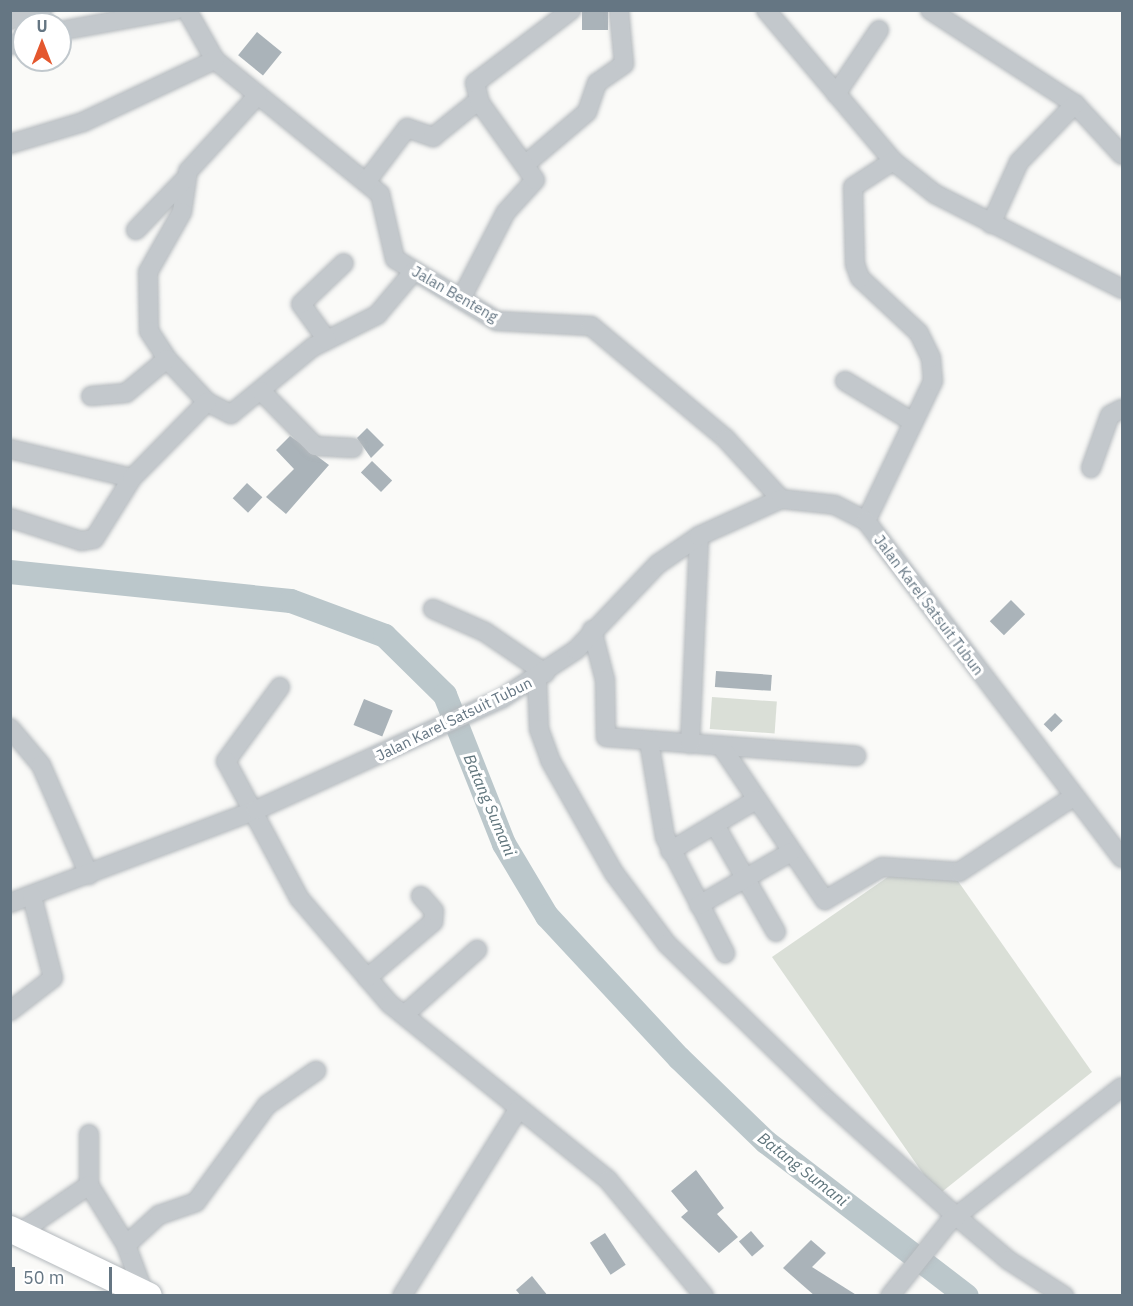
<!DOCTYPE html>
<style>
body{margin:0}
#map{position:relative;width:1133px;height:1306px;overflow:hidden;background:#fafaf8;font-family:"IBM Plex Sans",sans-serif}
div>[style]{position:absolute}
[style*='--x']{left:calc(var(--x)*1px);top:calc(var(--y)*1px);width:calc(var(--w)*1px);rotate:calc(var(--a)*1deg)}
.green>*{inset:0;background:#dadfd7;transform-origin:0 0}
.river>*{height:24px;margin:-12px;padding:0 12px;transform-origin:12px;border-radius:12px;background:#bbc7cb}
.building>*{inset:0;background:#aab3b9;transform-origin:0 0}
.roads{filter:drop-shadow(0 0 2px #b4b9bd) drop-shadow(0 0 2px #b4b9bd)}
.minor>*{height:18px;margin:-9px;padding:0 9px;transform-origin:9px;border-radius:9px;background:#c3c8cc}
.highway>*{height:26px;margin:-13px;padding:0 13px;transform-origin:13px;border-radius:13px;background:#fff}
span{translate:-50% -50%;white-space:nowrap;text-align:center;line-height:1.15;-webkit-text-stroke:6px #fff;paint-order:stroke}
.street-label{font-size:15px;color:#657683}
.water-label{font-size:16px;color:#60757c;font-style:italic}
.frame{position:absolute;inset:0;border:12px solid #657683;pointer-events:none}
.north{position:absolute;left:12px;top:12px;width:60px;height:60px;box-sizing:border-box;background:#fff;border:2px solid #c1c8cd;border-radius:50%;rotate:0deg;font-size:16px;font-weight:700;line-height:24px;text-align:center;color:#657683}
.north::after{content:'';display:block;margin:auto;width:21px;height:27px;background:#e4572e;clip-path:polygon(50% 0,100% 100%,50% 72%,0 100%)}
.scale{position:absolute;left:12px;top:1267px;width:100px;height:27px;box-sizing:border-box;border:3px solid #657683;border-top:0;padding-left:8px;font-size:18px;line-height:21px;white-space:nowrap;color:#657683;-webkit-text-stroke:4px #fff;paint-order:stroke}
</style>
<div id="map">
<div class="green">
<div style="left:712px;top:697px;width:65px;height:32px;rotate:4deg"></div>
<div style="clip-path:polygon(895px 872px,953px 874px,1092px 1072px,938px 1195px,772px 957px)"></div>
</div>
<div class="river">
<div style="--x:10;--y:572;--w:282;--a:5.9"></div>
<div style="--x:291;--y:601;--w:100;--a:20.4"></div>
<div style="--x:385;--y:636;--w:84;--a:44.5"></div>
<div style="--x:445;--y:695;--w:160;--a:68.4"></div>
<div style="--x:504;--y:844;--w:84;--a:59.2"></div>
<div style="--x:547;--y:916;--w:194;--a:47.1"></div>
<div style="--x:679;--y:1058;--w:121;--a:44"></div>
<div style="--x:766;--y:1142;--w:253;--a:37.5"></div>
</div>
<div class="building">
<div style="left:582px;top:10px;width:26px;height:20px"></div>
<div style="left:257px;top:32px;width:32px;height:30px;rotate:39deg"></div>
<div style="clip-path:polygon(367px 428px,384px 445px,371px 458px,357px 438px)"></div>
<div style="clip-path:polygon(290px 436px,329px 465px,286px 514px,266px 497px,294px 469px,276px 450px)"></div>
<div style="left:372px;top:461px;width:28px;height:16px;rotate:44deg"></div>
<div style="left:247px;top:483px;width:21px;height:21px;rotate:43deg"></div>
<div style="left:1011px;top:600px;width:20px;height:30px;rotate:45deg"></div>
<div style="left:716px;top:671px;width:56px;height:16px;rotate:4deg"></div>
<div style="left:364px;top:699px;width:31px;height:28px;rotate:22deg"></div>
<div style="left:1055px;top:713px;width:11px;height:16px;rotate:45deg"></div>
<div style="clip-path:polygon(696px 1170px,724px 1208px,717px 1214px,738px 1237px,719px 1253px,681px 1217px,688px 1211px,671px 1191px)"></div>
<div style="left:751px;top:1231px;width:20px;height:16px;rotate:49deg"></div>
<div style="left:605px;top:1233px;width:38px;height:18px;rotate:57deg"></div>
<div style="clip-path:polygon(811px 1240px,826px 1253px,812px 1267px,858px 1296px,815px 1296px,783px 1268px)"></div>
<div style="clip-path:polygon(532px 1276px,548px 1296px,521px 1296px,516px 1290px)"></div>
</div>
<div class="roads">
<div class="minor">
<div style="--x:766;--y:10;--w:197;--a:49.9"></div>
<div style="--x:893;--y:161;--w:53;--a:38.2"></div>
<div style="--x:935;--y:194;--w:210;--a:26.9"></div>
<div style="--x:930;--y:10;--w:173;--a:33"></div>
<div style="--x:1075;--y:104;--w:69;--a:47.3"></div>
<div style="--x:189;--y:14;--w:53;--a:60.5"></div>
<div style="--x:215;--y:60;--w:213;--a:39.1"></div>
<div style="--x:380;--y:194;--w:67;--a:77"></div>
<div style="--x:395;--y:259;--w:119;--a:31.3"></div>
<div style="--x:497;--y:321;--w:94;--a:3"></div>
<div style="--x:591;--y:326;--w:176;--a:39.9"></div>
<div style="--x:726;--y:439;--w:81;--a:47.5"></div>
<div style="--x:10;--y:20;--w:34;--a:-17"></div>
<div style="--x:60;--y:31;--w:118;--a:-10.3"></div>
<div style="--x:10;--y:45;--w:15;--a:-16"></div>
<div style="--x:836;--y:94;--w:77;--a:-56.1"></div>
<div style="--x:258;--y:95;--w:103;--a:132.6"></div>
<div style="--x:188;--y:171;--w:41;--a:98.3"></div>
<div style="--x:182;--y:212;--w:69;--a:119.5"></div>
<div style="--x:148;--y:272;--w:59;--a:89"></div>
<div style="--x:149;--y:331;--w:33;--a:57"></div>
<div style="--x:167;--y:359;--w:59;--a:47.1"></div>
<div style="--x:207;--y:402;--w:27;--a:27"></div>
<div style="--x:231;--y:414;--w:106;--a:-39.3"></div>
<div style="--x:313;--y:347;--w:72;--a:-26.6"></div>
<div style="--x:377;--y:315;--w:57;--a:-49.9"></div>
<div style="--x:10;--y:144;--w:76;--a:-16.8"></div>
<div style="--x:83;--y:122;--w:146;--a:-25.2"></div>
<div style="--x:527;--y:163;--w:79;--a:-40.4"></div>
<div style="--x:587;--y:112;--w:31;--a:-71"></div>
<div style="--x:597;--y:83;--w:33;--a:-35"></div>
<div style="--x:624;--y:64;--w:54;--a:-95.3"></div>
<div style="--x:366;--y:182;--w:68;--a:-52.8"></div>
<div style="--x:407;--y:128;--w:28;--a:19"></div>
<div style="--x:433;--y:137;--w:59;--a:-38.8"></div>
<div style="--x:991;--y:224;--w:68;--a:-65.7"></div>
<div style="--x:1019;--y:162;--w:81;--a:-46"></div>
<div style="--x:136;--y:230;--w:72;--a:-46.1"></div>
<div style="--x:461;--y:299;--w:98;--a:-62.7"></div>
<div style="--x:506;--y:212;--w:43;--a:-47.8"></div>
<div style="--x:535;--y:180;--w:95;--a:-125.5"></div>
<div style="--x:480;--y:103;--w:21;--a:-104"></div>
<div style="--x:475;--y:83;--w:121;--a:-37.2"></div>
<div style="--x:327;--y:340;--w:44;--a:-125.8"></div>
<div style="--x:301;--y:304;--w:59;--a:-43.6"></div>
<div style="--x:845;--y:381;--w:79;--a:31.1"></div>
<div style="--x:261;--y:391;--w:77;--a:45.5"></div>
<div style="--x:315;--y:446;--w:38;--a:3"></div>
<div style="--x:91;--y:396;--w:35;--a:-5"></div>
<div style="--x:126;--y:393;--w:53;--a:-39.7"></div>
<div style="--x:10;--y:449;--w:125;--a:13.4"></div>
<div style="--x:1091;--y:468;--w:56;--a:-70.3"></div>
<div style="--x:1110;--y:415;--w:13;--a:-27"></div>
<div style="--x:10;--y:518;--w:75;--a:17.9"></div>
<div style="--x:81;--y:541;--w:13;--a:-9"></div>
<div style="--x:94;--y:539;--w:72;--a:-58.1"></div>
<div style="--x:132;--y:478;--w:107;--a:-45.4"></div>
<div style="--x:866;--y:521;--w:155;--a:-64.4"></div>
<div style="--x:933;--y:381;--w:23;--a:-95"></div>
<div style="--x:931;--y:358;--w:28;--a:-116"></div>
<div style="--x:919;--y:333;--w:81;--a:-137"></div>
<div style="--x:860;--y:278;--w:15;--a:-110"></div>
<div style="--x:855;--y:264;--w:77;--a:-91.5"></div>
<div style="--x:853;--y:187;--w:48;--a:-33"></div>
<div style="--x:433;--y:609;--w:57;--a:23.9"></div>
<div style="--x:485;--y:632;--w:73;--a:34.3"></div>
<div style="--x:592;--y:630;--w:52;--a:75.4"></div>
<div style="--x:605;--y:680;--w:57;--a:89"></div>
<div style="--x:606;--y:737;--w:251;--a:4.3"></div>
<div style="--x:537;--y:679;--w:50;--a:87.7"></div>
<div style="--x:539;--y:729;--w:33;--a:70"></div>
<div style="--x:550;--y:760;--w:130;--a:60.5"></div>
<div style="--x:614;--y:873;--w:89;--a:53.3"></div>
<div style="--x:667;--y:944;--w:226;--a:44.3"></div>
<div style="--x:829;--y:1102;--w:171;--a:41.9"></div>
<div style="--x:956;--y:1216;--w:68;--a:40.2"></div>
<div style="--x:1008;--y:1260;--w:67;--a:32.7"></div>
<div style="--x:280;--y:687;--w:92;--a:126.1"></div>
<div style="--x:226;--y:761;--w:155;--a:61.9"></div>
<div style="--x:299;--y:898;--w:140;--a:49.4"></div>
<div style="--x:390;--y:1004;--w:280;--a:38.9"></div>
<div style="--x:608;--y:1180;--w:151;--a:50.4"></div>
<div style="--x:10;--y:728;--w:48;--a:50"></div>
<div style="--x:41;--y:765;--w:120;--a:66.4"></div>
<div style="--x:649;--y:741;--w:97;--a:80.5"></div>
<div style="--x:665;--y:837;--w:131;--a:62.7"></div>
<div style="--x:690;--y:744;--w:208;--a:-87.5"></div>
<div style="--x:721;--y:746;--w:186;--a:56"></div>
<div style="--x:825;--y:900;--w:66;--a:-30.1"></div>
<div style="--x:882;--y:867;--w:77;--a:3.7"></div>
<div style="--x:959;--y:872;--w:136;--a:-33.3"></div>
<div style="--x:715;--y:825;--w:123;--a:60.3"></div>
<div style="--x:670;--y:851;--w:100;--a:-30.7"></div>
<div style="--x:10;--y:903;--w:263;--a:-20.7"></div>
<div style="--x:256;--y:810;--w:269;--a:-24.4"></div>
<div style="--x:501;--y:699;--w:90;--a:-33.2"></div>
<div style="--x:576;--y:650;--w:119;--a:-46.4"></div>
<div style="--x:658;--y:564;--w:50;--a:-34.3"></div>
<div style="--x:699;--y:536;--w:90;--a:-24.3"></div>
<div style="--x:781;--y:499;--w:54;--a:6.3"></div>
<div style="--x:835;--y:505;--w:35;--a:27"></div>
<div style="--x:866;--y:521;--w:423;--a:52.8"></div>
<div style="--x:699;--y:905;--w:106;--a:-29.9"></div>
<div style="--x:367;--y:978;--w:87;--a:-40.3"></div>
<div style="--x:433;--y:922;--w:11;--a:-85"></div>
<div style="--x:434;--y:911;--w:20;--a:-131"></div>
<div style="--x:10;--y:1011;--w:54;--a:-37.5"></div>
<div style="--x:53;--y:978;--w:85;--a:-104.4"></div>
<div style="--x:404;--y:1015;--w:98;--a:-41.7"></div>
<div style="--x:89;--y:1134;--w:51;--a:90"></div>
<div style="--x:89;--y:1185;--w:70;--a:58.3"></div>
<div style="--x:126;--y:1245;--w:51;--a:69.4"></div>
<div style="--x:19;--y:1233;--w:85;--a:-34.4"></div>
<div style="--x:126;--y:1245;--w:45;--a:-42.3"></div>
<div style="--x:159;--y:1215;--w:39;--a:-19"></div>
<div style="--x:196;--y:1202;--w:120;--a:-53.8"></div>
<div style="--x:267;--y:1105;--w:60;--a:-34.8"></div>
<div style="--x:402;--y:1296;--w:221;--a:-58.1"></div>
<div style="--x:890;--y:1296;--w:95;--a:-51.4"></div>
<div style="--x:949;--y:1222;--w:219;--a:-38"></div>
</div>
<div class="highway">
<div style="--x:10;--y:1229;--w:154;--a:25.7"></div>
</div>
</div>
<div class="street-label">
<span style="left:455px;top:294px;rotate:30deg">Jalan Benteng</span>
<span style="left:929px;top:605px;rotate:53deg">Jalan Karel Satsuit Tubun</span>
<span style="left:454px;top:719px;rotate:-26deg">Jalan Karel Satsuit Tubun</span>
</div>
<div class="water-label">
<span style="left:490px;top:805px;rotate:67deg">Batang Sumani</span>
<span style="left:803px;top:1169px;rotate:38deg">Batang Sumani</span>
</div>
<div class="frame"></div>
<div class="north">U</div>
<div class="scale">50 m</div>
</div>
